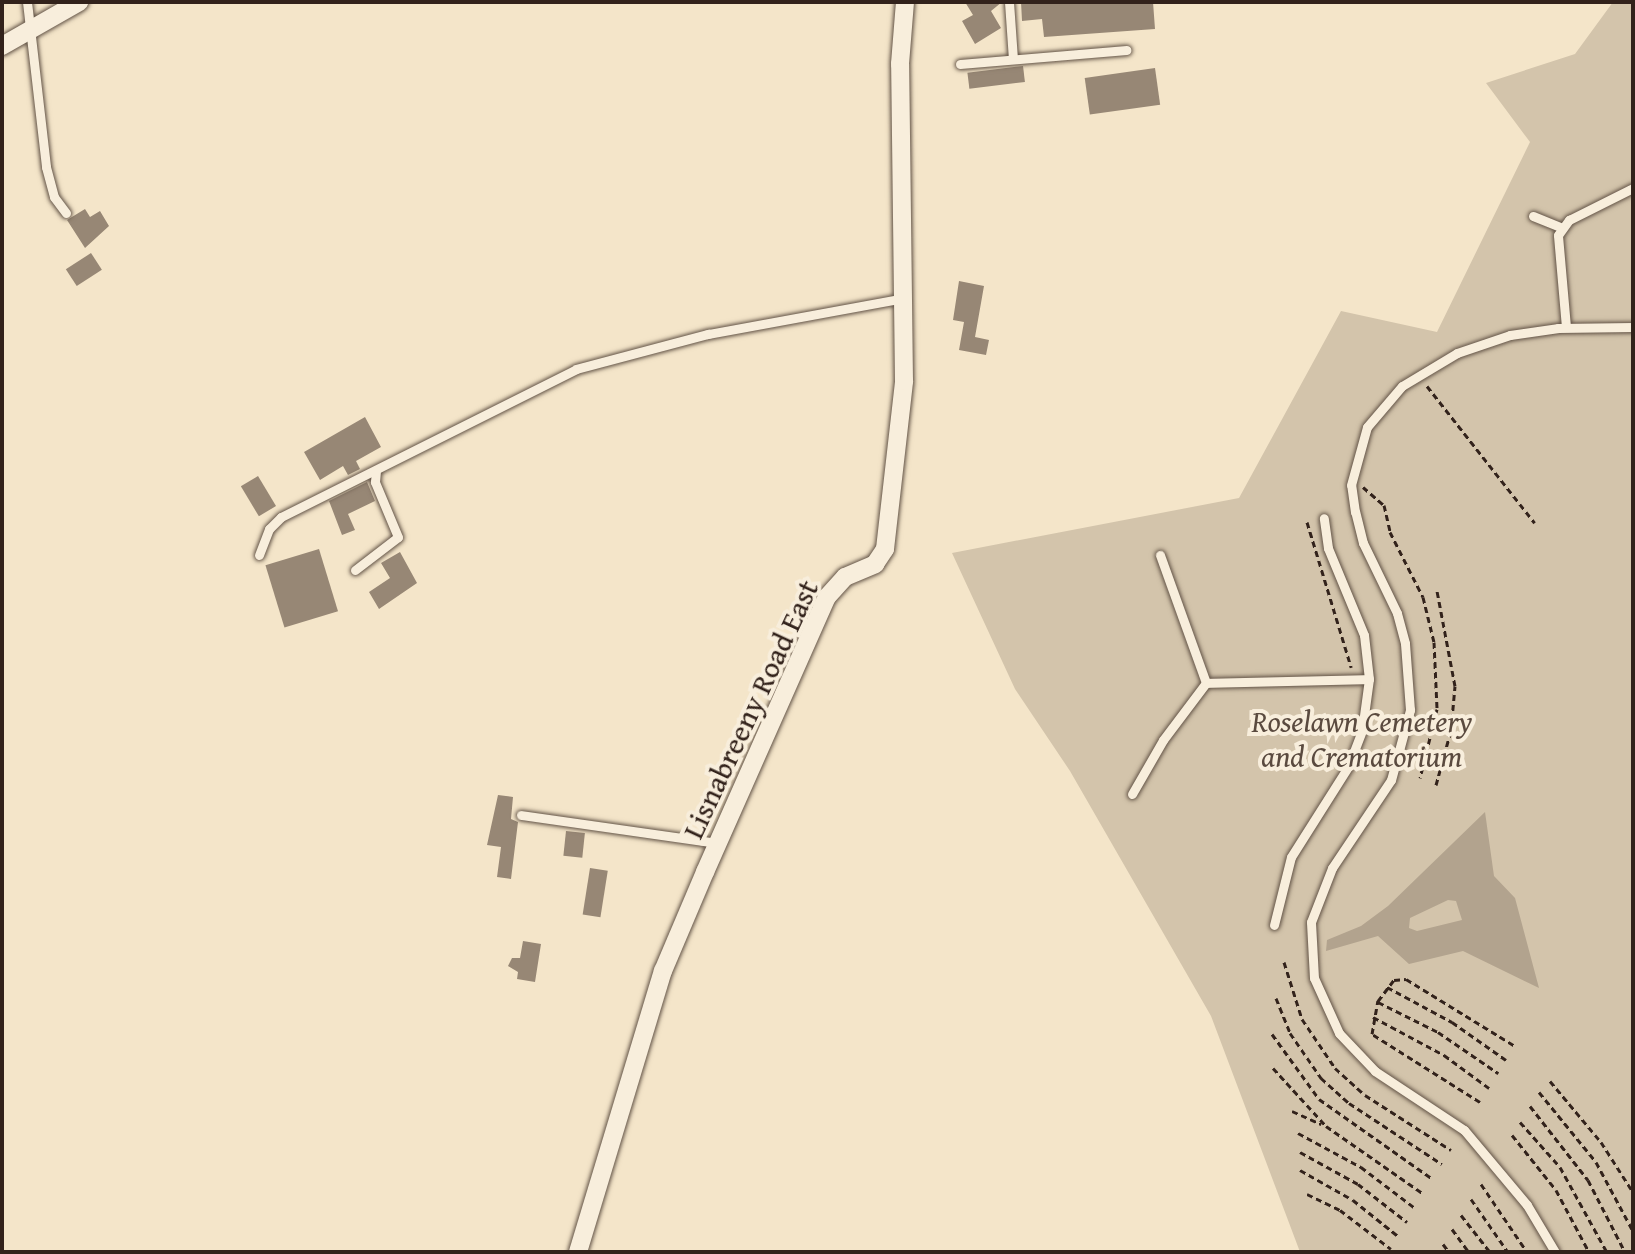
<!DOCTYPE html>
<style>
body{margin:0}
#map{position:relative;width:1635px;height:1254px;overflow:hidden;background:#f4e5c9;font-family:"Gentium Book Plus",serif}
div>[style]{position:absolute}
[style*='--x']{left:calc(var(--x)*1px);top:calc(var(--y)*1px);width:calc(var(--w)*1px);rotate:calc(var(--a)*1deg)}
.green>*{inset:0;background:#d3c4ab}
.water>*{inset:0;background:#b2a38e}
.building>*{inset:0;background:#978775;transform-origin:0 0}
.path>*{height:3px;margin-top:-1.5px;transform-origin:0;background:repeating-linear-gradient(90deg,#32221b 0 6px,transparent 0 10px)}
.roads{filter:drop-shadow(0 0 2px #625346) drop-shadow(0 0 2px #625346)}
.service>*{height:9px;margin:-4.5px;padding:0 4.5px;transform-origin:4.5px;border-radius:4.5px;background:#f8eedc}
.minor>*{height:18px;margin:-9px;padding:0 9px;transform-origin:9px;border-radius:9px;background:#f8eedc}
span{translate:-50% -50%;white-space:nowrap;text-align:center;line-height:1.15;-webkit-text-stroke:8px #f8eedc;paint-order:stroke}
.street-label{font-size:30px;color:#32221b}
.park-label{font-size:30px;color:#5a4a3f;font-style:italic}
.frame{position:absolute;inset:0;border:4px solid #32221b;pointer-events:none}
</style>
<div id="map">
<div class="green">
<div style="clip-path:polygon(1613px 2px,1633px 2px,1633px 1252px,1300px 1252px,1211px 1016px,1070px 771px,1015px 689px,952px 553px,1239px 498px,1341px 311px,1437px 332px,1530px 142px,1486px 83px,1575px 54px)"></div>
</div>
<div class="water">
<div style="clip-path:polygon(evenodd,1485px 812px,1494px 876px,1515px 898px,1539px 988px,1463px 951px,1409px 964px,1378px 936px,1326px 951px,1327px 940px,1361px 926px,1388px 906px,1485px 812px,1448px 900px,1456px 901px,1462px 920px,1417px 931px,1409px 928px,1410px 918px,1448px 900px)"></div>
</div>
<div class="building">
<div style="clip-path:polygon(965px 2px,1002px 2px,991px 11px,1001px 28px,975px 44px,962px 21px,973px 15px)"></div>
<div style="clip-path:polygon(1021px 2px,1153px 2px,1155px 29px,1044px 37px,1042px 19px,1022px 21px)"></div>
<div style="left:1023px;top:66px;width:16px;height:56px;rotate:83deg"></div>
<div style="left:1155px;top:68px;width:37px;height:71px;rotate:82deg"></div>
<div style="clip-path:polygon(85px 209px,90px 217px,100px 211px,109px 226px,85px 248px,67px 220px)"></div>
<div style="left:91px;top:253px;width:20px;height:30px;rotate:57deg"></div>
<div style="clip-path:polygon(959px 281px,984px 286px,975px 337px,989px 340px,986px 355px,959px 350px,964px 322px,953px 320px)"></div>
<div style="clip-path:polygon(365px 417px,381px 447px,356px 461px,360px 469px,348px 475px,343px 466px,320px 480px,304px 452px)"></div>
<div style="left:258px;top:476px;width:35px;height:20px;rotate:59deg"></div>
<div style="clip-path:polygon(367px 482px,375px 501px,348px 514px,355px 530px,342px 535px,329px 501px)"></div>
<div style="left:319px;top:549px;width:65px;height:56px;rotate:73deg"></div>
<div style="clip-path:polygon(400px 552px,417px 583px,379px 609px,369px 592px,390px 578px,381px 563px)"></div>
<div style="clip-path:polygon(498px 795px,513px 797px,511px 819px,518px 822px,511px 879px,497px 877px,501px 847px,487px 845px)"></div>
<div style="left:566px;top:831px;width:19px;height:25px;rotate:6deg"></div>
<div style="left:590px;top:868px;width:18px;height:47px;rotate:9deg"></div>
<div style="clip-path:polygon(523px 941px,541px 944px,535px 982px,517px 979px,518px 972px,508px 966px,512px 958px,520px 958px)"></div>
</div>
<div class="path">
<div style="--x:1427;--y:386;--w:174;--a:51.8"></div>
<div style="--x:1363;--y:487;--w:28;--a:41"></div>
<div style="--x:1384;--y:505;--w:28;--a:77"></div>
<div style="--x:1390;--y:532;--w:73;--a:63.1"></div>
<div style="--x:1423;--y:597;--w:46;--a:76.3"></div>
<div style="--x:1434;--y:642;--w:67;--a:87.4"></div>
<div style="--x:1437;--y:709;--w:71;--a:103.8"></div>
<div style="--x:1307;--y:522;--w:152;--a:73.1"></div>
<div style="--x:1436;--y:785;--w:57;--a:-74.7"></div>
<div style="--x:1451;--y:730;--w:44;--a:-84.8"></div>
<div style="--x:1455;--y:686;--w:97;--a:-100.7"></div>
<div style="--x:1284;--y:962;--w:60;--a:72.5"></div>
<div style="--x:1302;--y:1019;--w:59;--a:56"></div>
<div style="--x:1335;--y:1068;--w:40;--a:42"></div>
<div style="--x:1365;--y:1095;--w:102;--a:32.6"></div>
<div style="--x:1387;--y:987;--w:74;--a:28.3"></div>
<div style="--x:1452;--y:1022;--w:66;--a:35.1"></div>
<div style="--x:1276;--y:998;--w:38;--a:68"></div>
<div style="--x:1290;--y:1033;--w:55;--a:55.4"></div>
<div style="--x:1321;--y:1078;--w:38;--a:42"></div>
<div style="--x:1349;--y:1103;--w:111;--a:33.3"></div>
<div style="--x:1378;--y:1002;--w:67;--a:26.6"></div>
<div style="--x:1438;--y:1032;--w:73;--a:34.3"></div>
<div style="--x:1373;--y:1017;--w:81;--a:28.2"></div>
<div style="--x:1444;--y:1055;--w:56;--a:36.3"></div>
<div style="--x:1272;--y:1034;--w:80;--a:54.1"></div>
<div style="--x:1319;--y:1099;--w:139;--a:35.1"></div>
<div style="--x:1273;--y:1068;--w:79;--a:47.6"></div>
<div style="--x:1326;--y:1126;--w:119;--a:34.8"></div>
<div style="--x:1550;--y:1081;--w:80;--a:50.1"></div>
<div style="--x:1601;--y:1142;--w:59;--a:57.4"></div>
<div style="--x:1539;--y:1092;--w:90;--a:50.8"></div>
<div style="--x:1596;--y:1162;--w:78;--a:61.8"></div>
<div style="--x:1480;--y:1102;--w:128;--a:-147.8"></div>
<div style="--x:1372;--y:1034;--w:34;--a:-80"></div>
<div style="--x:1378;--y:1001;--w:26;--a:-53"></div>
<div style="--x:1394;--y:980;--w:12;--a:-5"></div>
<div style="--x:1406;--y:979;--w:128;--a:31.6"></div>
<div style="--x:1530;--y:1106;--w:94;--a:51.9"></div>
<div style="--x:1588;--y:1180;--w:81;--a:62.8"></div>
<div style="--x:1292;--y:1111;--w:32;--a:24"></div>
<div style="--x:1520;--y:1122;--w:60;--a:48.4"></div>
<div style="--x:1560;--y:1167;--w:97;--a:61.1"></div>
<div style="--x:1298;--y:1133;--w:72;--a:28.4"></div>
<div style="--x:1361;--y:1167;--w:68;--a:37.2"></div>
<div style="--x:1512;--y:1135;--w:70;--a:51.3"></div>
<div style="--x:1556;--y:1190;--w:70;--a:62"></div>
<div style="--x:1300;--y:1152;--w:66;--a:28.9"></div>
<div style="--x:1358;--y:1184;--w:62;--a:37.8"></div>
<div style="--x:1300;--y:1170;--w:61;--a:29.5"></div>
<div style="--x:1353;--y:1200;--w:58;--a:38.7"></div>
<div style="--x:1481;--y:1184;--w:82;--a:55.9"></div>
<div style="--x:1307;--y:1194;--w:37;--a:26"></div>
<div style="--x:1340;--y:1210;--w:64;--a:37.4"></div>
<div style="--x:1471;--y:1199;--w:65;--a:55.1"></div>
<div style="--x:1461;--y:1215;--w:47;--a:51.9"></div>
<div style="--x:1452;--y:1229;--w:29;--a:54"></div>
<div style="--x:1443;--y:1244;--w:10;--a:53"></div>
</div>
<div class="roads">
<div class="service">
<div style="--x:27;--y:2;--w:166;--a:83.4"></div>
<div style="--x:46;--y:167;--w:31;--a:75"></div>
<div style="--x:54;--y:197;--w:20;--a:53"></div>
<div style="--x:1009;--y:2;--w:57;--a:86"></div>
<div style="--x:960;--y:64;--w:167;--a:-4.8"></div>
<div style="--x:1533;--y:216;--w:31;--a:22"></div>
<div style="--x:1566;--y:327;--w:92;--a:-95"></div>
<div style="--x:1558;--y:235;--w:19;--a:-54"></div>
<div style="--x:1569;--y:220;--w:72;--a:-26.6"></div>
<div style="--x:259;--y:555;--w:28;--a:-69"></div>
<div style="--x:269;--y:529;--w:17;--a:-45"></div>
<div style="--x:281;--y:517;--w:330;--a:-26.6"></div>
<div style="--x:576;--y:369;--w:137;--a:-14.9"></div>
<div style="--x:708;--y:334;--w:200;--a:-10.4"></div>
<div style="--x:1160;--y:555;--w:136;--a:70.2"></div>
<div style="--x:355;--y:570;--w:54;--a:-37.5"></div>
<div style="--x:398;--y:537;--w:60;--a:-112.7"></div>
<div style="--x:375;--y:482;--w:12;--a:-85"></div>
<div style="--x:1132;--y:794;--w:62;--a:-60.1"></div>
<div style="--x:1163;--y:740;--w:71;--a:-53"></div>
<div style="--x:1206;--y:683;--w:163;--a:-1.4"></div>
<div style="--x:521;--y:815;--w:199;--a:8.1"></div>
<div style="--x:1274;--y:925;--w:70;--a:-76"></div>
<div style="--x:1291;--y:857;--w:107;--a:-57.7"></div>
<div style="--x:1348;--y:767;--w:40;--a:-69"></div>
<div style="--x:1362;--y:730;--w:51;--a:-82.2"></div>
<div style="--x:1369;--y:679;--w:44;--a:-96.5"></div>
<div style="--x:1364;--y:635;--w:94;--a:-112.5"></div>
<div style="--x:1328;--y:548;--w:30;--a:-98"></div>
<div style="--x:1555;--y:1252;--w:55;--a:-120.8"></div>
<div style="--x:1527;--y:1205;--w:98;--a:-130"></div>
<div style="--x:1464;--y:1130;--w:107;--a:-146.5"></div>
<div style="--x:1375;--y:1071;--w:52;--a:-133.5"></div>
<div style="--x:1339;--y:1033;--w:60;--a:-114.4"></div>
<div style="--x:1314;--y:978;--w:56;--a:-93.1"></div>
<div style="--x:1311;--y:922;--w:58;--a:-68.7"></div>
<div style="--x:1332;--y:868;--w:106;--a:-56.2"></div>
<div style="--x:1391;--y:780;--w:73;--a:-74.8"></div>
<div style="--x:1410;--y:710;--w:67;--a:-94.3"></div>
<div style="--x:1405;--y:643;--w:31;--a:-105"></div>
<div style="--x:1397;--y:613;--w:78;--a:-115.9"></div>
<div style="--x:1363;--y:543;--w:32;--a:-104"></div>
<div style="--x:1355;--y:512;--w:27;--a:-98"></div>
<div style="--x:1351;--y:485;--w:60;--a:-74.6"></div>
<div style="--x:1367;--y:427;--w:54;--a:-49.5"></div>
<div style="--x:1402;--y:386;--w:64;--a:-31"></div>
<div style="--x:1457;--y:353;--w:56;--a:-18.8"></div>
<div style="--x:1510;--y:335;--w:49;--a:-8.3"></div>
<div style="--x:1558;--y:328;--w:75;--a:-0.8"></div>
</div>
<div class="minor">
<div style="--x:2;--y:46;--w:89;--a:-29.7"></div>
<div style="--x:578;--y:1252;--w:294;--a:-73.2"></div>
<div style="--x:663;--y:971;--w:108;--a:-67"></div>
<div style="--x:705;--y:872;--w:301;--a:-66.1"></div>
<div style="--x:827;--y:597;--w:27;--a:-48"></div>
<div style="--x:845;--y:577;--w:33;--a:-23"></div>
<div style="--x:875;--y:564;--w:18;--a:-56"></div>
<div style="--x:885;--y:549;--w:169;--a:-83.5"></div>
<div style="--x:904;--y:381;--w:317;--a:-90.7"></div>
<div style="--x:900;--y:64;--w:62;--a:-85.4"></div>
</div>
</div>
<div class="street-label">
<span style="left:750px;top:709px;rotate:-65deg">Lisnabreeny Road East</span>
</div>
<div class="park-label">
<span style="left:1362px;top:738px">Roselawn Cemetery<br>and Crematorium</span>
</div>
<div class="frame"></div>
</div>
